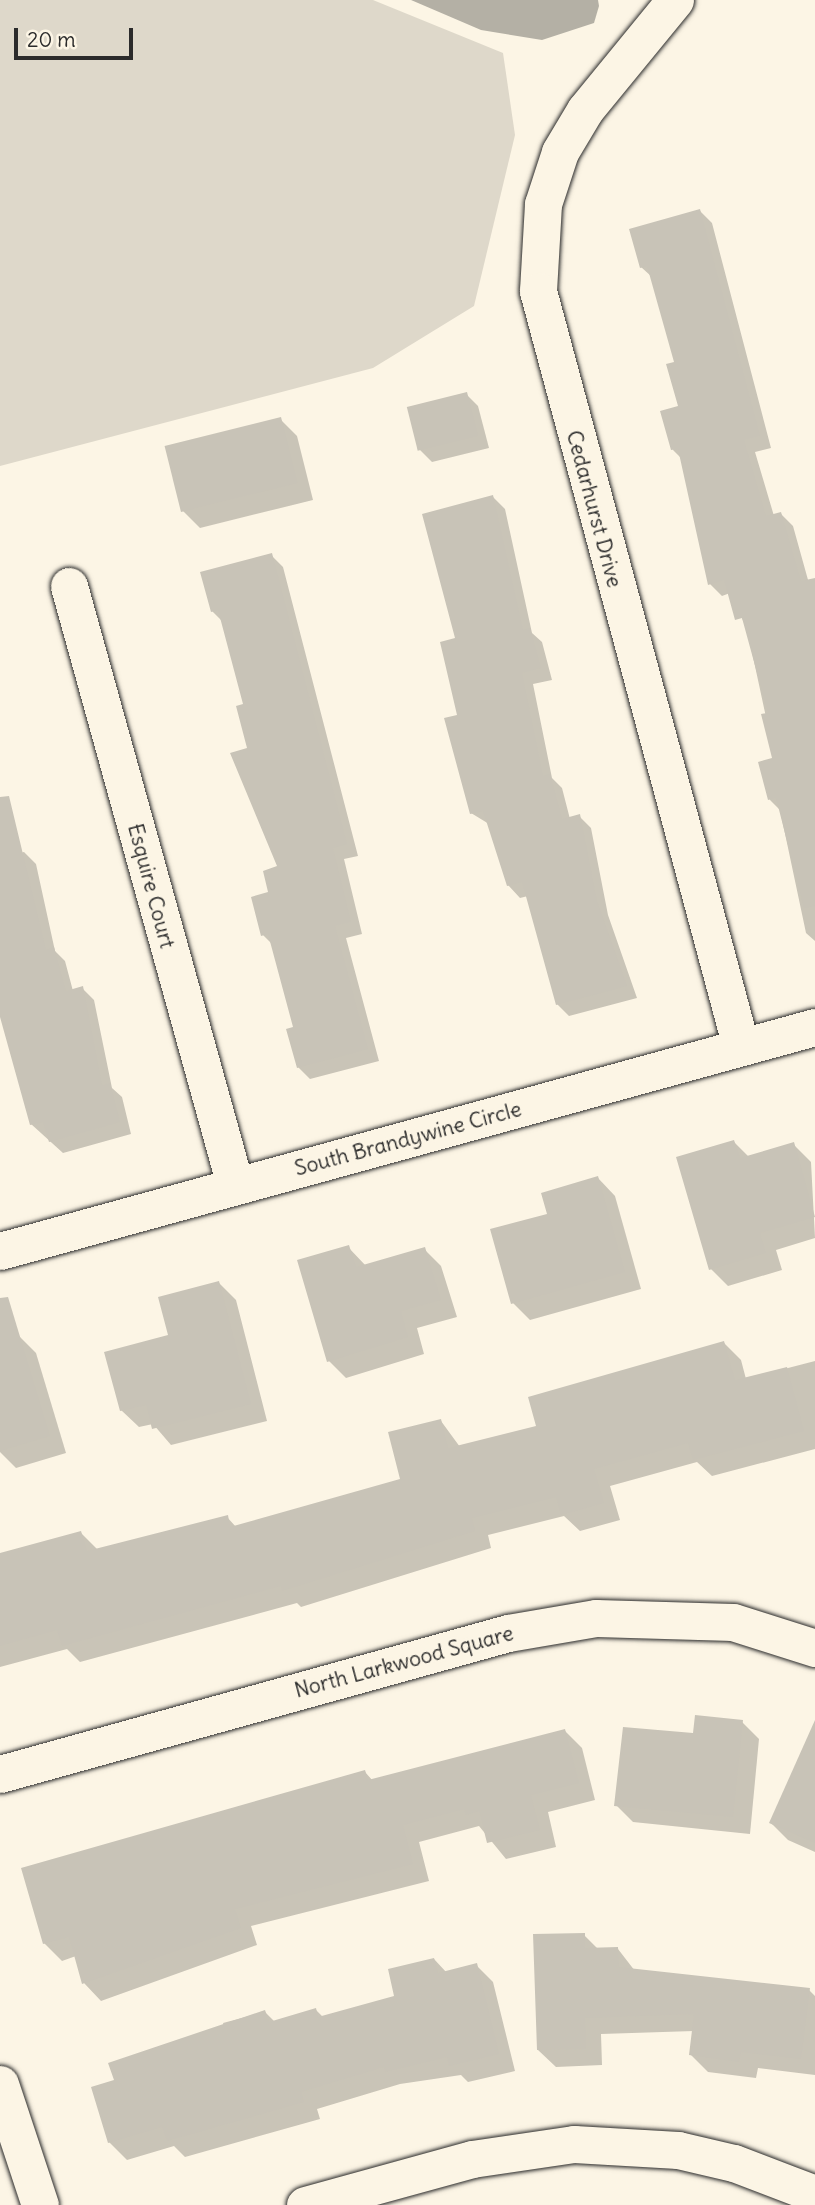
<!DOCTYPE html>
<style>
body{margin:0}
#map{position:relative;width:815px;height:2205px;overflow:hidden;background:#fcf5e5;font-family:Delius,sans-serif}
div>[style]{position:absolute}
[style*='--x']{left:calc(var(--x)*1px);top:calc(var(--y)*1px);width:calc(var(--w)*1px);rotate:calc(var(--a)*1deg)}
.green>*{inset:0;background:#ded8ca}
.water>*{inset:0;background:#b4b0a5}
.shadow>*{inset:0;background:#0003}
.building>*{inset:0;background:#c8c3b7;transform-origin:0 0}
.roads{filter:drop-shadow(0 0 2px #2b2b2b) drop-shadow(0 0 2px #2b2b2b)}
.minor>*{height:37px;margin:-18.5px;padding:0 18.5px;transform-origin:18.5px;border-radius:18.5px;background:#fcf5e5}
span{translate:-50% -50%;white-space:nowrap;text-align:center;line-height:1.15;-webkit-text-stroke:5px #fcf5e5;paint-order:stroke}
.street-label{font-size:21px;color:#2b2b2b}
.scale{position:absolute;left:14px;top:28px;width:119px;height:32px;box-sizing:border-box;border:4px solid #2b2b2b;border-top:0;padding-left:9px;font-size:21px;line-height:24px;white-space:nowrap;color:#2b2b2b;-webkit-text-stroke:5px #fcf5e5;paint-order:stroke}
</style>
<div id="map">
<div class="green">
<div style="clip-path:polygon(0 0,373px 0,503px 53px,515px 135px,474px 306px,373px 368px,0 466px)"></div>
</div>
<div class="water">
<div style="clip-path:polygon(411px 0,598px 0,599px 6px,594px 23px,542px 40px,481px 30px)"></div>
</div>
<div class="shadow">
<div style="clip-path:polygon(700px 211px,712px 223px,771px 448px,755px 452px,774px 516px,781px 514px,793px 526px,815px 605px,815px 941px,806px 933px,780px 810px,770px 800px,760px 763px,775px 759px,747px 629px,730px 593px,722px 596px,710px 584px,682px 459px,673px 450px,680px 407px,676px 363px,652px 277px,641px 267px)"></div>
<div style="clip-path:polygon(466px 394px,478px 406px,489px 448px,432px 462px,420px 450px)"></div>
<div style="clip-path:polygon(280px 419px,297px 436px,313px 500px,200px 528px,183px 511px)"></div>
<div style="clip-path:polygon(493px 497px,505px 509px,532px 633px,542px 642px,552px 680px,533px 684px,552px 778px,562px 788px,570px 819px,579px 816px,591px 828px,608px 915px,637px 998px,569px 1016px,557px 1004px,528px 896px,520px 898px,508px 885px,489px 824px,471px 813px,458px 639px)"></div>
<div style="clip-path:polygon(271px 555px,283px 567px,358px 856px,344px 859px,362px 934px,346px 938px,379px 1061px,310px 1079px,298px 1067px,295px 1028px,273px 945px,263px 935px,279px 867px,232px 754px,249px 749px,245px 705px,223px 622px,212px 611px)"></div>
<div style="clip-path:polygon(0 819px,15px 854px,24px 852px,36px 864px,55px 951px,65px 961px,73px 991px,82px 988px,94px 1000px,112px 1088px,122px 1097px,131px 1134px,63px 1153px,31px 1124px,0 1010px)"></div>
<div style="clip-path:polygon(734px 1142px,749px 1157px,793px 1144px,811px 1162px,815px 1238px,776px 1250px,782px 1270px,728px 1286px,711px 1269px)"></div>
<div style="clip-path:polygon(598px 1178px,615px 1196px,641px 1289px,530px 1320px,513px 1303px)"></div>
<div style="clip-path:polygon(348px 1247px,366px 1266px,424px 1249px,441px 1266px,457px 1317px,417px 1328px,424px 1354px,346px 1378px,329px 1361px)"></div>
<div style="clip-path:polygon(219px 1283px,236px 1300px,267px 1421px,171px 1445px,153px 1424px,139px 1427px,121px 1410px,170px 1337px)"></div>
<div style="clip-path:polygon(19px 1336px,36px 1353px,66px 1453px,16px 1468px,0 1452px,0 1341px)"></div>
<div style="clip-path:polygon(724px 1343px,741px 1360px,746px 1379px,815px 1361px,815px 1449px,712px 1476px,697px 1462px,610px 1486px,620px 1520px,580px 1531px,564px 1516px,488px 1535px,491px 1548px,301px 1607px,297px 1603px,80px 1662px,67px 1649px,0 1667px,0 1555px,81px 1533px,98px 1550px,227px 1517px,236px 1527px,402px 1480px,441px 1421px,460px 1447px,538px 1427px)"></div>
<div style="clip-path:polygon(742px 1722px,759px 1739px,750px 1834px,633px 1822px,616px 1805px,695px 1735px)"></div>
<div style="clip-path:polygon(565px 1731px,582px 1748px,595px 1800px,548px 1812px,556px 1847px,506px 1859px,479px 1826px,419px 1842px,429px 1881px,251px 1926px,257px 1945px,101px 2001px,84px 1983px,76px 1956px,62px 1961px,44px 1943px,365px 1772px,373px 1781px)"></div>
<div style="clip-path:polygon(815px 1745px,815px 1852px,788px 1840px,771px 1823px)"></div>
<div style="clip-path:polygon(584px 1935px,599px 1950px,618px 1949px,635px 1971px,809px 1990px,815px 1996px,815px 2075px,758px 2068px,756px 2078px,708px 2072px,691px 2055px,694px 2031px,601px 2034px,602px 2065px,556px 2067px,538px 2050px)"></div>
<div style="clip-path:polygon(434px 1959px,447px 1973px,476px 1965px,493px 1982px,515px 2071px,468px 2082px,461px 2075px,400px 2084px,317px 2109px,320px 2119px,185px 2157px,174px 2146px,127px 2160px,109px 2142px,116px 2082px,225px 2030px,223px 2023px,265px 2012px,275px 2022px,316px 2010px,323px 2017px,397px 1997px)"></div>
</div>
<div class="building">
<div style="clip-path:polygon(700px 209px,760px 436px,744px 440px,766px 516px,781px 512px,801px 581px,815px 578px,815px 906px,804px 908px,776px 798px,768px 800px,758px 762px,772px 758px,761px 714px,768px 713px,742px 618px,735px 620px,724px 580px,708px 585px,678px 449px,671px 450px,660px 411px,678px 406px,666px 364px,674px 362px,647px 266px,640px 268px,629px 229px)"></div>
<div style="left:467px;top:392px;width:45px;height:62px;rotate:76deg"></div>
<div style="left:281px;top:417px;width:68px;height:120px;rotate:76deg"></div>
<div style="clip-path:polygon(493px 495px,523px 630px,530px 628px,541px 668px,522px 673px,543px 776px,550px 774px,562px 819px,580px 814px,597px 901px,627px 986px,556px 1005px,522px 882px,507px 886px,483px 811px,470px 814px,444px 718px,457px 715px,440px 642px,455px 638px,422px 514px)"></div>
<div style="clip-path:polygon(272px 553px,347px 844px,333px 848px,351px 922px,335px 926px,368px 1049px,297px 1068px,286px 1029px,293px 1027px,268px 934px,261px 936px,251px 897px,268px 892px,263px 871px,277px 866px,230px 753px,247px 748px,236px 706px,243px 704px,218px 610px,211px 612px,200px 572px)"></div>
<div style="clip-path:polygon(9px 796px,46px 950px,54px 947px,66px 991px,83px 986px,102px 1085px,110px 1083px,120px 1122px,49px 1142px,43px 1122px,30px 1125px,0 1017px,0 797px)"></div>
<div style="clip-path:polygon(734px 1140px,740px 1158px,794px 1142px,815px 1217px,760px 1233px,766px 1253px,709px 1270px,676px 1157px)"></div>
<div style="clip-path:polygon(598px 1176px,625px 1272px,511px 1304px,490px 1229px,547px 1214px,541px 1193px)"></div>
<div style="clip-path:polygon(349px 1245px,356px 1267px,425px 1247px,441px 1300px,401px 1311px,408px 1337px,327px 1362px,297px 1260px)"></div>
<div style="clip-path:polygon(219px 1281px,251px 1404px,152px 1429px,146px 1405px,120px 1411px,104px 1352px,168px 1335px,158px 1297px)"></div>
<div style="clip-path:polygon(8px 1297px,50px 1436px,0 1451px,0 1298px)"></div>
<div style="clip-path:polygon(724px 1341px,735px 1380px,787px 1367px,804px 1431px,693px 1460px,688px 1443px,594px 1469px,604px 1503px,561px 1515px,556px 1497px,472px 1518px,475px 1531px,282px 1591px,281px 1586px,62px 1646px,57px 1630px,0 1646px,0 1553px,81px 1531px,87px 1551px,228px 1515px,230px 1527px,400px 1479px,388px 1432px,441px 1419px,448px 1448px,536px 1426px,528px 1397px)"></div>
<div style="clip-path:polygon(695px 1715px,743px 1720px,733px 1817px,614px 1806px,623px 1727px,693px 1733px)"></div>
<div style="clip-path:polygon(815px 1720px,815px 1843px,769px 1823px)"></div>
<div style="clip-path:polygon(565px 1729px,579px 1783px,531px 1795px,540px 1830px,487px 1843px,479px 1811px,466px 1815px,464px 1809px,403px 1825px,413px 1864px,235px 1909px,241px 1928px,82px 1984px,69px 1937px,43px 1944px,21px 1868px,365px 1770px,368px 1780px)"></div>
<div style="clip-path:polygon(585px 1933px,585px 1948px,618px 1947px,619px 1967px,810px 1988px,801px 2059px,741px 2052px,739px 2062px,689px 2055px,694px 2014px,585px 2018px,586px 2049px,537px 2050px,533px 1934px)"></div>
<div style="clip-path:polygon(434px 1958px,438px 1973px,477px 1963px,499px 2054px,449px 2066px,447px 2057px,385px 2072px,384px 2067px,301px 2092px,304px 2102px,167px 2141px,162px 2127px,108px 2143px,91px 2087px,114px 2080px,108px 2063px,265px 2010px,269px 2022px,316px 2008px,318px 2017px,394px 1996px,388px 1969px)"></div>
</div>
<div class="roads">
<div class="minor">
<div style="--x:675;--y:0;--w:142;--a:129.3"></div>
<div style="--x:585;--y:110;--w:49;--a:120.8"></div>
<div style="--x:560;--y:152;--w:55;--a:108.1"></div>
<div style="--x:543;--y:204;--w:87;--a:93.3"></div>
<div style="--x:538;--y:291;--w:783;--a:74.97"></div>
<div style="--x:69;--y:586;--w:622;--a:74.51"></div>
<div style="--x:0;--y:1251;--w:845;--a:-15.37"></div>
<div style="--x:0;--y:1774;--w:527;--a:-15.51"></div>
<div style="--x:508;--y:1633;--w:89;--a:-9.7"></div>
<div style="--x:596;--y:1618;--w:137;--a:1.7"></div>
<div style="--x:733;--y:1622;--w:86;--a:17.6"></div>
<div style="--x:0;--y:2084;--w:127;--a:71.7"></div>
<div style="--x:305;--y:2205;--w:173;--a:-15.4"></div>
<div style="--x:472;--y:2159;--w:103;--a:-8.4"></div>
<div style="--x:574;--y:2144;--w:104;--a:3.3"></div>
<div style="--x:678;--y:2150;--w:57;--a:13.1"></div>
<div style="--x:734;--y:2163;--w:87;--a:20.9"></div>
</div>
</div>
<div class="street-label">
<span style="left:594px;top:509px;rotate:75deg">Cedarhurst Drive</span>
<span style="left:151px;top:886px;rotate:75deg">Esquire Court</span>
<span style="left:408px;top:1139px;rotate:-15deg">South Brandywine Circle</span>
<span style="left:404px;top:1662px;rotate:-15deg">North Larkwood Square</span>
</div>
<div class="scale">20 m</div>
</div>
